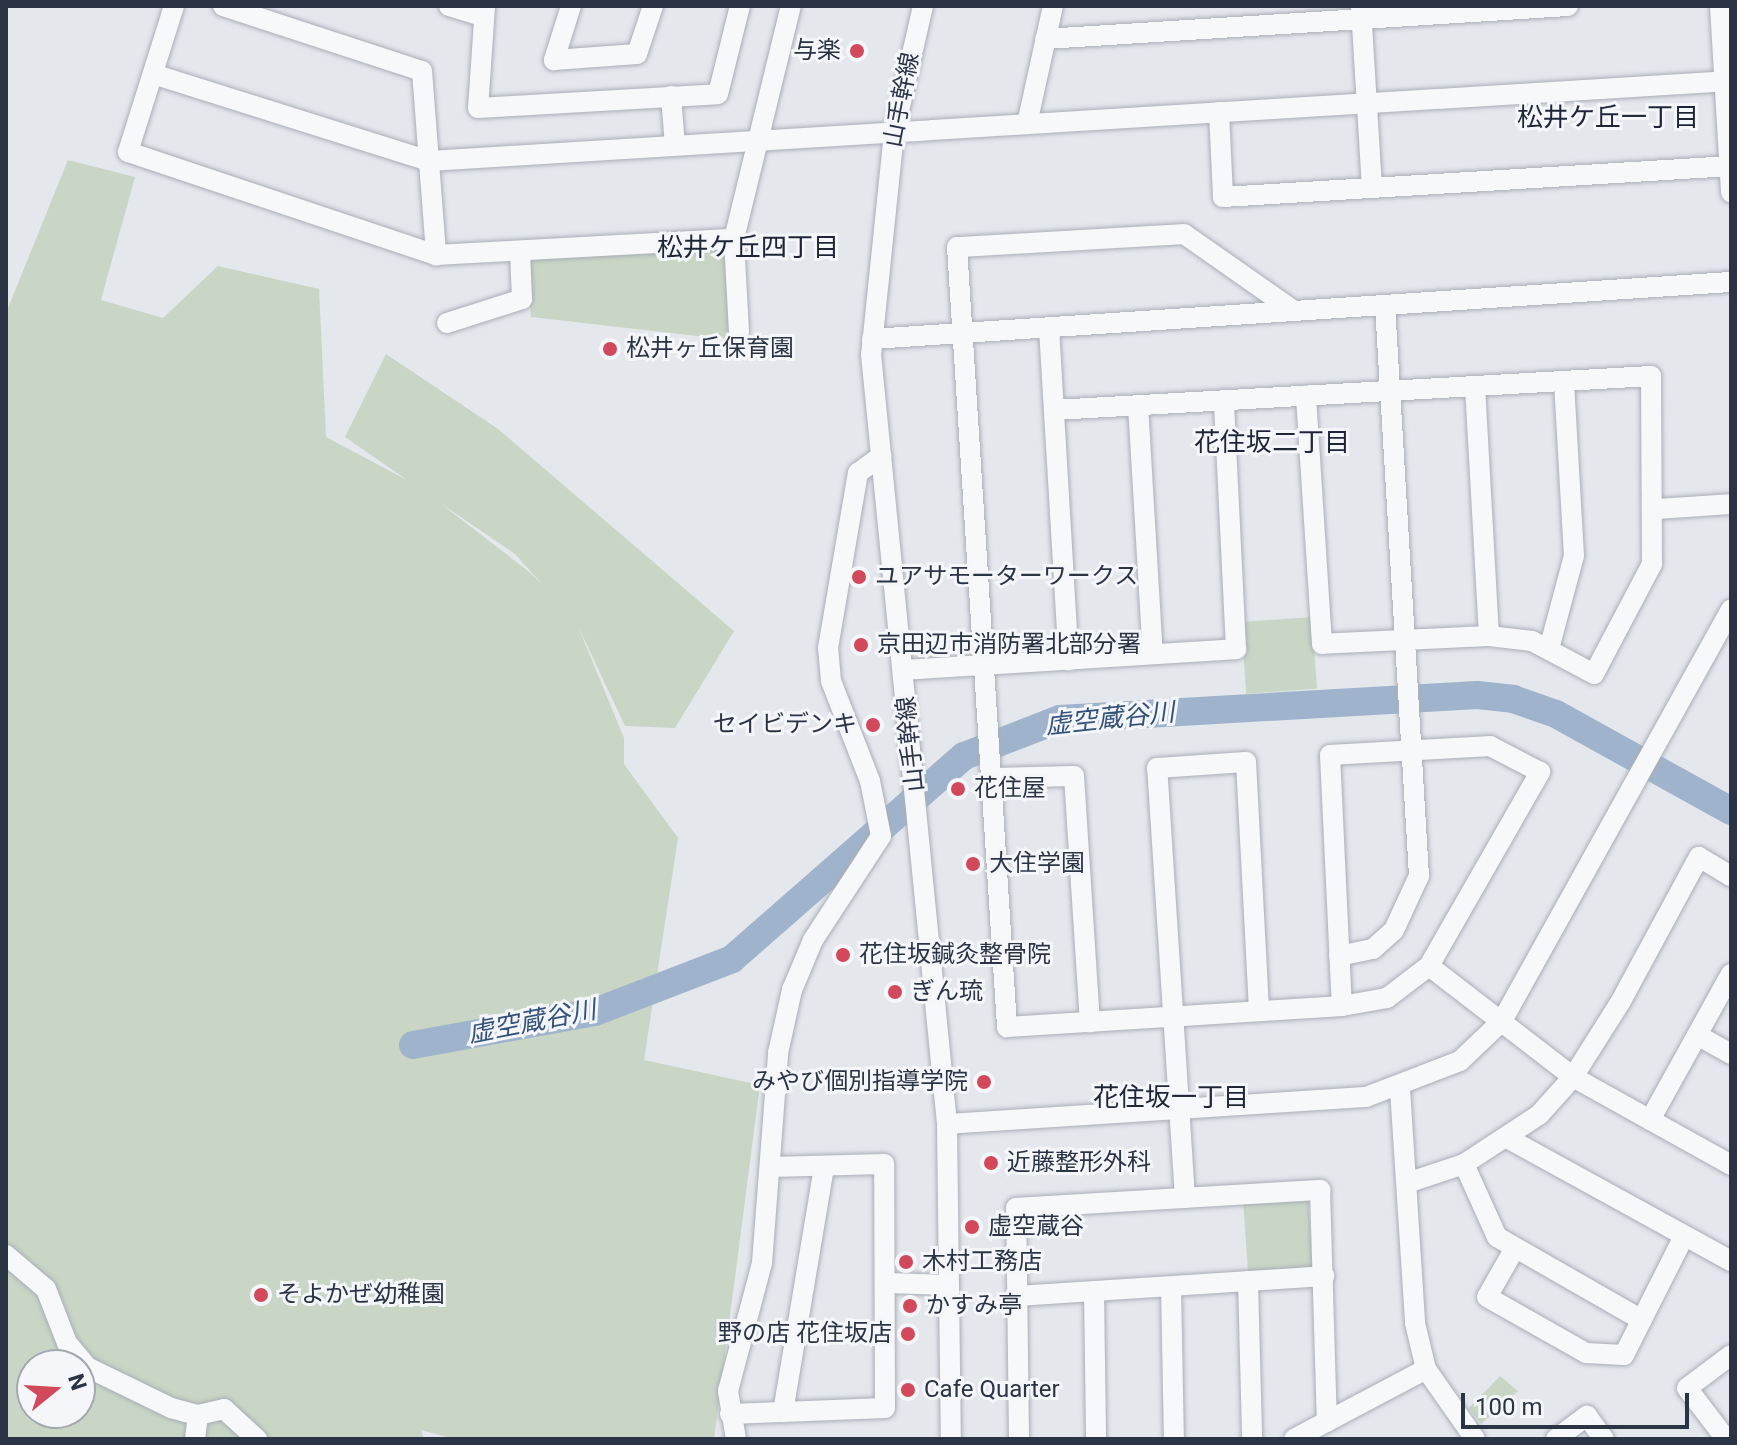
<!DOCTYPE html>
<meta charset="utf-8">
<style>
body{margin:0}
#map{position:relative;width:1737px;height:1445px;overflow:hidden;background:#e4e7ec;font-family:Roboto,"Noto Sans JP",sans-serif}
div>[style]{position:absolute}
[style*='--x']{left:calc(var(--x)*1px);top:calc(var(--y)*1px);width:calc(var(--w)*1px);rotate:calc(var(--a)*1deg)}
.green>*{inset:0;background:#c9d6c5;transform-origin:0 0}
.river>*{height:28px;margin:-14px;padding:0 14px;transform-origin:14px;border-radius:14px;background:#9fb4cc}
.roads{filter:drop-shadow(0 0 2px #a9aeb7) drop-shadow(0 0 2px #a9aeb7)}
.minor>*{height:20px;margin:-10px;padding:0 10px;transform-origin:10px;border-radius:10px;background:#f7f8fa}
.dots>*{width:22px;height:22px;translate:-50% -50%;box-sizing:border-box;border:4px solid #f4f6f9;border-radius:50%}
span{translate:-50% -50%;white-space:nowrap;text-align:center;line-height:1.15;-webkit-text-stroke:6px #f4f6f9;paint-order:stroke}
.poi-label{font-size:24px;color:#2b3445}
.right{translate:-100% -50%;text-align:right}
.left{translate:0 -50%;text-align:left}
.street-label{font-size:24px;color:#2b3445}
.neighbourhood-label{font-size:26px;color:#1d2536}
.water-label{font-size:26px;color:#34527a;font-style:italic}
.frame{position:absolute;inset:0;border:8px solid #2b3445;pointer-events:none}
.north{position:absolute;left:16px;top:1349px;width:80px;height:80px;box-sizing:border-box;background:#f4f6f9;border:2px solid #a4a8b1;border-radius:50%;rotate:72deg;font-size:22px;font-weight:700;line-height:32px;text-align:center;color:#2b3445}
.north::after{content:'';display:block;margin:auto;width:28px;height:36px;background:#d1495b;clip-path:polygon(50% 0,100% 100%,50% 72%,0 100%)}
.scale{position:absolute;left:1461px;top:1393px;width:228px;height:36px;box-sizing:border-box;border:4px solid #2b3445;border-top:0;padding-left:10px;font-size:24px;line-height:28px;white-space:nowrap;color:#2b3445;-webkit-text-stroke:6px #f4f6f9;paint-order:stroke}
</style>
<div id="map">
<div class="green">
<div style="clip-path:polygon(evenodd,68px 160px,135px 177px,101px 300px,163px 318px,218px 266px,319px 289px,326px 437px,407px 480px,345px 437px,386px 354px,498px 429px,734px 631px,675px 728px,625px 726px,577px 624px,624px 738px,624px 764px,678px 838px,644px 1060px,760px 1085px,714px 1439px,454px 1439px,421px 1430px,424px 1439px,6px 1439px,6px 313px,68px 160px,440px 503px,515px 554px,542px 584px,528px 571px,440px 503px,68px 160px,32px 1365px,80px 1365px,80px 1413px,32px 1413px,32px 1365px)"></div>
<div style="clip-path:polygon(725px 244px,732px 340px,531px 317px,526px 265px,532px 257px)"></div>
<div style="left:1312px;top:617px;width:72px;height:71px;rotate:86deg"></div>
<div style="left:1308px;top:1198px;width:71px;height:65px;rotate:86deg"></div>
<div style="clip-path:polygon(1500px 1376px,1518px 1391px,1481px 1424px,1469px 1408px)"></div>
</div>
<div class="river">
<div style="--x:413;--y:1045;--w:185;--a:-10.3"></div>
<div style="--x:595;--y:1012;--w:147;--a:-21.1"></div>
<div style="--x:732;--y:959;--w:308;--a:-41.2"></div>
<div style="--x:964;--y:756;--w:103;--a:-21.1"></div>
<div style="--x:1060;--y:719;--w:418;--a:-3.3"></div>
<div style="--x:1477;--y:695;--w:36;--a:6"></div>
<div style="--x:1513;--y:699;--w:46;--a:19.2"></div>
<div style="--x:1556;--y:714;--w:200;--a:29"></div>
</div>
<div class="roads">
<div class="minor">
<div style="--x:174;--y:6;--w:153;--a:107.5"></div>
<div style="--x:128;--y:152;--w:325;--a:18.5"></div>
<div style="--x:436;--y:255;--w:298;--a:-3.1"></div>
<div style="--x:223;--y:6;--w:209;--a:18.1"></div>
<div style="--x:422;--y:71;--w:185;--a:85.6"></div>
<div style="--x:449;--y:6;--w:34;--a:17"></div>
<div style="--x:485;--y:6;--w:102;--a:93.9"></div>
<div style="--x:478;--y:108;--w:240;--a:-3.3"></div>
<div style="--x:718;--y:94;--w:91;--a:-76"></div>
<div style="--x:571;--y:6;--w:57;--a:107.5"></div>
<div style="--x:554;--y:60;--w:83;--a:-4.1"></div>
<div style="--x:637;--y:54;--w:51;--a:-71.6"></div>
<div style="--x:923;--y:6;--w:130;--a:102.9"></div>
<div style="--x:894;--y:133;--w:222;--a:95.9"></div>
<div style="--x:871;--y:354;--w:774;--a:84.36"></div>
<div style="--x:947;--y:1124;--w:315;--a:89.3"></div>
<div style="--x:1720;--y:6;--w:187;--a:86.6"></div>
<div style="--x:1361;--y:8;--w:180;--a:86.5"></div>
<div style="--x:1045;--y:39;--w:524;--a:-3.61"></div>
<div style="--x:153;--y:74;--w:289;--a:17.5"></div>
<div style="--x:429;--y:161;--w:1304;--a:-3.52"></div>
<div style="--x:671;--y:96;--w:50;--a:85.4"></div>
<div style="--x:1219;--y:112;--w:85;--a:87.3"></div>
<div style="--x:1223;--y:197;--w:509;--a:-3.49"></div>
<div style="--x:1027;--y:124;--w:121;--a:-77.6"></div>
<div style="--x:1294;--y:311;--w:134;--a:-145"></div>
<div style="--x:1184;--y:234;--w:227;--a:176.7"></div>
<div style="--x:957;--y:247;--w:782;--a:86.33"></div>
<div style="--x:1007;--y:1027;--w:336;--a:-3.6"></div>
<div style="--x:1342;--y:1006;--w:46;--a:-10.1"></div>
<div style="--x:1387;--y:998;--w:53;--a:-37.3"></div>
<div style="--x:1429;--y:966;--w:224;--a:-60.2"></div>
<div style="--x:1540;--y:772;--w:56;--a:-152.5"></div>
<div style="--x:1490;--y:746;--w:160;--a:176.8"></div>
<div style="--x:1330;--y:755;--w:251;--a:87.3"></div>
<div style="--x:447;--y:323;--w:79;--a:-17.7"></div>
<div style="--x:522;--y:299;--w:48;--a:-92.4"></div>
<div style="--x:1049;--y:328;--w:333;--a:86.6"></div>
<div style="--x:739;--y:332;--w:93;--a:-93.1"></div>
<div style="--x:734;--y:239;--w:240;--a:-76.3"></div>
<div style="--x:872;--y:339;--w:861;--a:-3.8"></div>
<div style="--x:1475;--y:386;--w:250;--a:86.8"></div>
<div style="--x:1138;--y:405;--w:249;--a:86.6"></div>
<div style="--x:1054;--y:410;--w:598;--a:-3.26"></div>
<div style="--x:1651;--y:376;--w:188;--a:89.7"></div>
<div style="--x:1652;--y:564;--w:124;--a:117.8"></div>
<div style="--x:1594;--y:674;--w:70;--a:-152"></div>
<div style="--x:1532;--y:641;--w:43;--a:-173.4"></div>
<div style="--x:1489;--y:636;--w:167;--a:177.3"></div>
<div style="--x:1322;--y:644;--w:249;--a:-93.7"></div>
<div style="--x:1656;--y:509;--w:75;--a:-3.8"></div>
<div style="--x:1549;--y:649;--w:96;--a:-75"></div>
<div style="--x:1574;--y:556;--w:175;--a:-93.3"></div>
<div style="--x:903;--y:670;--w:334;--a:-3.6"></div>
<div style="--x:1236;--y:649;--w:249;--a:-92.8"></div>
<div style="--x:992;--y:778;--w:82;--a:-1.4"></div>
<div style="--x:1074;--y:776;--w:247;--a:86.3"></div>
<div style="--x:1339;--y:956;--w:35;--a:-12"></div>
<div style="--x:1373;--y:949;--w:28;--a:-42"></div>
<div style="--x:1394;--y:930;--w:60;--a:-65.2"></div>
<div style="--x:1419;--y:876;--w:572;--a:-93.41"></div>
<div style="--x:1429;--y:966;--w:182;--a:37.6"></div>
<div style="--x:1573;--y:1077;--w:181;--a:29.1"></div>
<div style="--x:1697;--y:1035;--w:39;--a:29"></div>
<div style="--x:1400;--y:1089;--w:234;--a:86.3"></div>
<div style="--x:1415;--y:1323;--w:47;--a:76.6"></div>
<div style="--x:1426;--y:1369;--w:85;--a:55"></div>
<div style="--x:1650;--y:1120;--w:167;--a:-61"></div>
<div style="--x:947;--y:1124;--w:420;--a:-3.7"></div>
<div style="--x:1366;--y:1097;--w:101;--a:-21"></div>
<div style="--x:1460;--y:1061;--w:58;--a:-43.6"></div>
<div style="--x:1502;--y:1021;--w:471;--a:-60.9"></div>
<div style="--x:1509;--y:1139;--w:253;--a:28.8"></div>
<div style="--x:1464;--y:1164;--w:80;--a:65.7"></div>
<div style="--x:1497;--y:1237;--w:167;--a:29.8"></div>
<div style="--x:1407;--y:1183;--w:60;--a:-18.4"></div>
<div style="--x:1464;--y:1164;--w:90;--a:-33.2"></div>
<div style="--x:1539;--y:1115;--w:51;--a:-48.2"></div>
<div style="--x:1573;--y:1077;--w:90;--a:-57.7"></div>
<div style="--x:1621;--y:1001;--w:164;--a:-61.6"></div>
<div style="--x:1699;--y:857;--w:37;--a:31"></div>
<div style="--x:1185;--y:1198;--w:431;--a:-93.7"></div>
<div style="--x:1157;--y:768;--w:89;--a:-3.9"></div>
<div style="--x:1246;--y:762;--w:249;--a:87"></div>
<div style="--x:1515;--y:1248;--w:56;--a:119.7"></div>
<div style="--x:1487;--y:1297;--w:114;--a:29.5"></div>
<div style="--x:1586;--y:1353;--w:38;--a:3"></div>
<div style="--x:1624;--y:1355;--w:133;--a:-63.2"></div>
<div style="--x:6;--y:1255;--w:52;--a:40.4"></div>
<div style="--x:46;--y:1289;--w:58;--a:68.7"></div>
<div style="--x:67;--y:1343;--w:31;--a:50"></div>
<div style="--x:87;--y:1367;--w:93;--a:26"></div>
<div style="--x:171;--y:1408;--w:28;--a:15"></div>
<div style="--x:198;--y:1415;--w:27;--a:-13"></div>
<div style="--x:224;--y:1409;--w:45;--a:42.3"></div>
<div style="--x:1248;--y:1281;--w:158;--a:88.5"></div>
<div style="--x:887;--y:1283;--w:62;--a:1.8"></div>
<div style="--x:1171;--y:1287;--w:152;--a:88.9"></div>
<div style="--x:1094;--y:1291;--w:148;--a:89.2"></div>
<div style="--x:1017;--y:1296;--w:308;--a:-3.7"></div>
<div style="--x:783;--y:1412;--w:248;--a:-80.5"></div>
<div style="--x:730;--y:1414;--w:155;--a:-2.2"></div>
<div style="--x:885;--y:1408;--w:244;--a:-90.2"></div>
<div style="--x:884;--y:1164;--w:113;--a:178.5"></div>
<div style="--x:195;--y:1439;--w:24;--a:-83"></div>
<div style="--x:736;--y:1439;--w:49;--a:-99.5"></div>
<div style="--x:728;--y:1391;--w:132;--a:-75.1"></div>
<div style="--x:762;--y:1263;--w:211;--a:-85.6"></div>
<div style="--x:778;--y:1053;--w:65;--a:-77.5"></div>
<div style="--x:792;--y:990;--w:54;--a:-67.2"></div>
<div style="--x:813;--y:940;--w:124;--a:-56.8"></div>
<div style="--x:881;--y:836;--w:56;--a:-101.3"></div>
<div style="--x:870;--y:781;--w:107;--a:-111.3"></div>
<div style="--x:831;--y:681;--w:33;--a:-95"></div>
<div style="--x:828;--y:648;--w:178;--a:-80.3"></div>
<div style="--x:858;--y:473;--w:29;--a:-36"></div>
<div style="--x:1019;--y:1439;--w:231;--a:-90.7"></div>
<div style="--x:1016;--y:1208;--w:305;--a:-3.4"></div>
<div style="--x:1320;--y:1190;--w:232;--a:88.3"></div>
<div style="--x:1294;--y:1439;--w:149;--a:-27.9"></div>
<div style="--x:1556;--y:1439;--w:39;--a:-37"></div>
<div style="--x:1587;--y:1416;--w:29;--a:54"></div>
<div style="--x:1726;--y:1439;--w:64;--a:-127.4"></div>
<div style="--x:1687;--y:1388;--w:55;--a:-36.9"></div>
</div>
</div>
<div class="dots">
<div style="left:857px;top:51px;background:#d1495b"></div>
<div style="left:610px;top:349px;background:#d1495b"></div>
<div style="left:859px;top:577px;background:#d1495b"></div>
<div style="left:861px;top:645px;background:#d1495b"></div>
<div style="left:873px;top:725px;background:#d1495b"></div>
<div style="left:958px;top:789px;background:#d1495b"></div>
<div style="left:973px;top:864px;background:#d1495b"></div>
<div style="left:843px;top:955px;background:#d1495b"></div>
<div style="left:895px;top:992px;background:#d1495b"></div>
<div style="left:984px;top:1082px;background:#d1495b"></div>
<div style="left:991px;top:1163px;background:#d1495b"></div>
<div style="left:972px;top:1227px;background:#d1495b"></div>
<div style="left:906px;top:1262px;background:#d1495b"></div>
<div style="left:261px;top:1295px;background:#d1495b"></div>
<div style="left:910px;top:1306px;background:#d1495b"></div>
<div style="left:908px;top:1334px;background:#d1495b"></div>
<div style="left:908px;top:1390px;background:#d1495b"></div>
</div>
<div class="poi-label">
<span class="right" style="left:841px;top:51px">与楽</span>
<span class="left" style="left:626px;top:349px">松井ヶ丘保育園</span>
<span class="left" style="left:875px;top:577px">ユアサモーターワークス</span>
<span class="left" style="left:877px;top:645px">京田辺市消防署北部分署</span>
<span class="right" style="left:857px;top:725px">セイビデンキ</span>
<span class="left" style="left:974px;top:789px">花住屋</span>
<span class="left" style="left:989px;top:864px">大住学園</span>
<span class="left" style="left:859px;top:955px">花住坂鍼灸整骨院</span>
<span class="left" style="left:911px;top:992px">ぎん琉</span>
<span class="right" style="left:968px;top:1082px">みやび個別指導学院</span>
<span class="left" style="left:1007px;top:1163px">近藤整形外科</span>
<span class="left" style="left:988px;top:1227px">虚空蔵谷</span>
<span class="left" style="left:922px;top:1262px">木村工務店</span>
<span class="left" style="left:277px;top:1295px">そよかぜ幼稚園</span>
<span class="left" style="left:926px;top:1306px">かすみ亭</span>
<span class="right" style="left:892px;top:1334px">野の店 花住坂店</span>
<span class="left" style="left:924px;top:1390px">Cafe Quarter</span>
</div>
<div class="street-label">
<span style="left:902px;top:100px;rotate:-79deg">山手幹線</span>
<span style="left:911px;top:744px;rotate:-96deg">山手幹線</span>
</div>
<div class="neighbourhood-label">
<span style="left:1608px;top:118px">松井ケ丘一丁目</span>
<span style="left:748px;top:248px">松井ケ丘四丁目</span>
<span style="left:1272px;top:443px">花住坂二丁目</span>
<span style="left:1171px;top:1098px">花住坂一丁目</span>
</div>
<div class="water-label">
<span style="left:1110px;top:719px;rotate:-6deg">虚空蔵谷川</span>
<span style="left:532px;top:1022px;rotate:-11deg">虚空蔵谷川</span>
</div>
<div class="frame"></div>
<div class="north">N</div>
<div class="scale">100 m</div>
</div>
